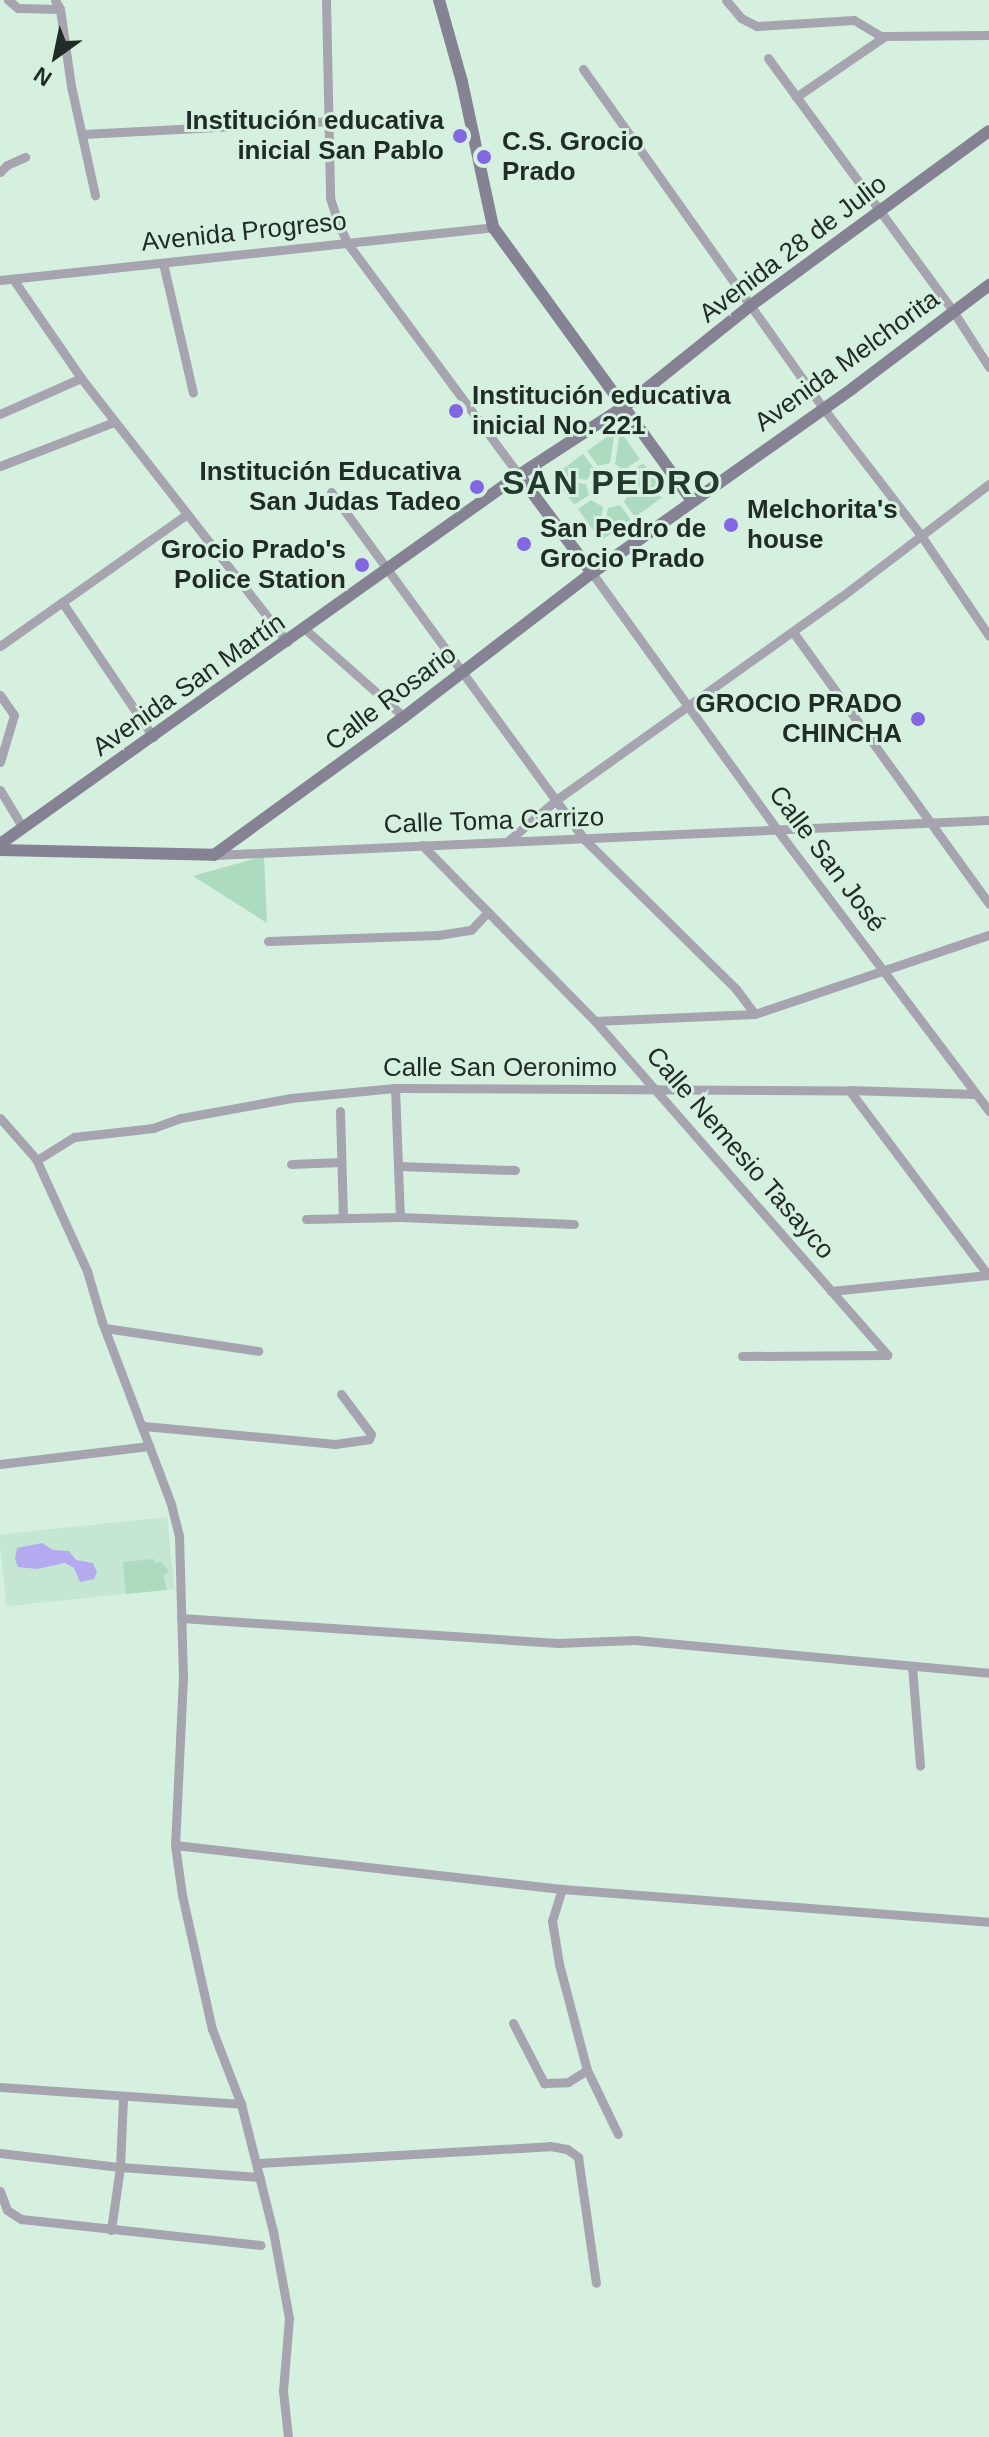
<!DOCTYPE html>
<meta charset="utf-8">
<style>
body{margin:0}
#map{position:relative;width:989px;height:2437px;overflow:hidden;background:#d6f0e0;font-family:Arial,sans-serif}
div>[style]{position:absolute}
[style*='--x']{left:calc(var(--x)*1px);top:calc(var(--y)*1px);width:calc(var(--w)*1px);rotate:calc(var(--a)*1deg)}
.built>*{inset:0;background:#c4e6d2;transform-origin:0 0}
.green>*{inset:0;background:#acdbc0}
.water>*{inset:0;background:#b4aaf0}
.street>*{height:9px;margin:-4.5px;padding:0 4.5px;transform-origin:4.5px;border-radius:4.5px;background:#a5a4af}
.secondary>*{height:12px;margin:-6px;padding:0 6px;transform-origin:6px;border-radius:6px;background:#858393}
.dots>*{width:22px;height:22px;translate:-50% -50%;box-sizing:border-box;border:4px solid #d6f0e0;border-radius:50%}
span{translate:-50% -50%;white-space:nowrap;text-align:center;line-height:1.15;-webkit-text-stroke:6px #d6f0e0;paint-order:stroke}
.poi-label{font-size:26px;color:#222c26;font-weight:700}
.right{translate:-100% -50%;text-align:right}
.left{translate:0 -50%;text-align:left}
.street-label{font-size:26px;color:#222c26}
.district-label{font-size:34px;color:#23392d;font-weight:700;letter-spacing:2px}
.north{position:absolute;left:16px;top:16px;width:80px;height:80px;-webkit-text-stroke:6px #d6f0e0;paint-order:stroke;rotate:213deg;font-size:22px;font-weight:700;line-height:32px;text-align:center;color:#222c26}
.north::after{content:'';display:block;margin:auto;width:28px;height:36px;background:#222c26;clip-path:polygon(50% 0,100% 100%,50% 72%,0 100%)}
</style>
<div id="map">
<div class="built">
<div style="left:167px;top:1517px;width:72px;height:169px;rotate:84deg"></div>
</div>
<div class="green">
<div style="clip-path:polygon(615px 431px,610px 463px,598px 466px,587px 451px)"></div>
<div style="clip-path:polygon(620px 431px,640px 459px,624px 470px,615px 464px)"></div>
<div style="clip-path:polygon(583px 454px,594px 468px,587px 480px,555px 475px)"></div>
<div style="clip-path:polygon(643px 463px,665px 493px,631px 487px,628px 474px)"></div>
<div style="clip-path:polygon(555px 479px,586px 484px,589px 495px,574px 505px)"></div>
<div style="clip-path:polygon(630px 491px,663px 497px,635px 517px,624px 502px)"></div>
<div style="clip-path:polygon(591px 500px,603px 507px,598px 537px,578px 509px)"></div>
<div style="clip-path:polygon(620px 505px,631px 520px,602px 540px,608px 508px)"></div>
<div style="clip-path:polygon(264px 856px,267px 923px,193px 876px)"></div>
<div style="clip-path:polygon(154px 1559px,155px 1563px,162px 1562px,169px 1572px,163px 1575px,167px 1590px,126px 1594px,123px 1562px)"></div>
</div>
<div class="water">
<div style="clip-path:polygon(42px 1543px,53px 1550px,69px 1551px,76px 1560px,93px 1563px,97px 1572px,94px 1579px,80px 1582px,74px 1568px,65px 1563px,37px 1569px,18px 1567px,15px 1559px,17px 1548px)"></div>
</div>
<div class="street">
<div style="--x:8;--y:0;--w:13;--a:39"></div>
<div style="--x:18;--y:8;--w:42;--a:1.4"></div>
<div style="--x:55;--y:0;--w:10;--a:61"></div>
<div style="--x:60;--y:9;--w:78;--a:81.9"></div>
<div style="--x:71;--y:86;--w:112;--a:77.6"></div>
<div style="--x:326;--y:0;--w:198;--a:88.8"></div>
<div style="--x:330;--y:198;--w:28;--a:72"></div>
<div style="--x:339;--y:225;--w:21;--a:65"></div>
<div style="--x:348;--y:244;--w:287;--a:53.5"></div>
<div style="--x:726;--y:0;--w:23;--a:50"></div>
<div style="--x:741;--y:18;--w:18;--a:27"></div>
<div style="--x:757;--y:26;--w:97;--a:-3.5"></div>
<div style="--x:854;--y:20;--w:33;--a:31"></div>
<div style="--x:768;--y:58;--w:313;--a:53.8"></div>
<div style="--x:953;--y:311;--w:67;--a:57.3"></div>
<div style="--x:583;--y:69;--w:415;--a:54.7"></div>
<div style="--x:823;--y:408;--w:159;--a:52.4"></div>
<div style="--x:920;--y:534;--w:123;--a:55.9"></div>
<div style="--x:796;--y:97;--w:108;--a:-34.4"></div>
<div style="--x:885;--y:36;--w:104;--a:-0.6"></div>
<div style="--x:83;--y:134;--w:245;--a:-3"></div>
<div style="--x:0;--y:172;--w:10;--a:-45"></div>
<div style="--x:7;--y:165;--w:20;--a:-24"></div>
<div style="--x:163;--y:263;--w:133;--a:77"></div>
<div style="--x:13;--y:279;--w:120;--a:55.5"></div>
<div style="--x:81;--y:378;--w:335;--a:52"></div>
<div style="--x:0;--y:280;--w:496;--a:-6.1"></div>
<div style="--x:0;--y:414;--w:89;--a:-24"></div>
<div style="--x:0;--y:466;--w:122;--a:-21.1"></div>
<div style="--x:331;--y:492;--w:431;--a:53.9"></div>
<div style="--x:585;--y:840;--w:212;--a:44.6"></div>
<div style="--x:736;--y:989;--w:31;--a:53"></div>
<div style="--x:592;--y:573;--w:318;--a:54.2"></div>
<div style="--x:778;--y:831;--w:351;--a:53"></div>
<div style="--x:62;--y:602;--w:163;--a:56"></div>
<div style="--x:306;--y:630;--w:131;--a:41.6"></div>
<div style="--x:793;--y:632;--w:335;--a:54.2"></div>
<div style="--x:0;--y:646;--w:228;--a:-35.2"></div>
<div style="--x:0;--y:695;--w:24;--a:55"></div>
<div style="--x:14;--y:715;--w:49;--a:106.6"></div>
<div style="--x:0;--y:790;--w:44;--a:58.8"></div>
<div style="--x:508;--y:841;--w:63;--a:-40.5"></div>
<div style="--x:556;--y:800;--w:350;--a:-35.5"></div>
<div style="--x:841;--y:597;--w:186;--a:-37.4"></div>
<div style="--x:422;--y:845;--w:247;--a:45.5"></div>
<div style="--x:595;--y:1021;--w:444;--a:48.8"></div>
<div style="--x:887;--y:1355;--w:145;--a:179.6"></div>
<div style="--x:214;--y:855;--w:776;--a:-2.59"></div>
<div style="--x:268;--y:941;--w:170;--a:-2"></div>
<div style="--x:438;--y:935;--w:33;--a:-9"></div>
<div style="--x:471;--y:930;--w:25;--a:-47"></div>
<div style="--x:595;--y:1021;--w:160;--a:-2.5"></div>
<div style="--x:755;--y:1014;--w:247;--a:-18.7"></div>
<div style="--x:395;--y:1088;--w:129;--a:87.8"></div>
<div style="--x:340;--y:1111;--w:107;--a:88.4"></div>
<div style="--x:0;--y:1118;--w:55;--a:48.7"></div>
<div style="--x:36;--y:1159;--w:123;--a:65.5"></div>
<div style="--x:87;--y:1271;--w:53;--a:73.6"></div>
<div style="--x:102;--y:1322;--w:195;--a:69.2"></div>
<div style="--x:171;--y:1504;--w:32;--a:76"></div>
<div style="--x:179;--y:1535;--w:142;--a:88.4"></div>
<div style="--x:183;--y:1677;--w:168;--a:92.7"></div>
<div style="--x:175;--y:1845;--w:50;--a:82"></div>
<div style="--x:182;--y:1895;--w:137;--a:77.4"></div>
<div style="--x:212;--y:2029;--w:80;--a:68.9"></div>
<div style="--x:241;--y:2104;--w:131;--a:75.9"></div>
<div style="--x:273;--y:2231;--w:88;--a:79.6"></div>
<div style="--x:289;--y:2318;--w:73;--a:94.7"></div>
<div style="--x:283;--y:2391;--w:46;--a:83.8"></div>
<div style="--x:37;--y:1160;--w:44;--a:-31.9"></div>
<div style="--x:74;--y:1137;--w:80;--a:-6.5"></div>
<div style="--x:153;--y:1128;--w:30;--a:-20"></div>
<div style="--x:181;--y:1118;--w:112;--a:-10.3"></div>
<div style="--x:291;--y:1098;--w:104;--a:-5.5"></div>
<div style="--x:395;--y:1088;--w:454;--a:0.3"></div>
<div style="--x:849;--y:1090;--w:126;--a:1.8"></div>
<div style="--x:291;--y:1164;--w:50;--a:-2.3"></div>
<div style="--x:398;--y:1166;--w:117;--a:2"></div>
<div style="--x:306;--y:1219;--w:94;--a:-1.2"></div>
<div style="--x:400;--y:1217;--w:174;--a:2.3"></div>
<div style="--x:831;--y:1291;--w:158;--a:-5.8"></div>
<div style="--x:988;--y:1275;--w:231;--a:-126.9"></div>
<div style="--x:105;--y:1328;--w:155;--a:8.5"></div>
<div style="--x:144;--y:1426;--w:192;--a:5.4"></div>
<div style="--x:335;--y:1444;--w:34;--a:-8"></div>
<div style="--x:369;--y:1439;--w:5;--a:-68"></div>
<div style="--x:371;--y:1434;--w:50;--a:-126.9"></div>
<div style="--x:0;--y:1464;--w:150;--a:-6.9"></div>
<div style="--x:181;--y:1618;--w:378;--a:3.8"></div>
<div style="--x:558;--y:1643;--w:77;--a:-2.2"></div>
<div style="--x:635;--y:1640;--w:356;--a:5.3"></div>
<div style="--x:912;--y:1666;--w:100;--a:85.4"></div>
<div style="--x:175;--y:1845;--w:389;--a:6.5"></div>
<div style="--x:562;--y:1889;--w:428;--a:4.4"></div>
<div style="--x:513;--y:2023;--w:68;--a:62.7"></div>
<div style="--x:544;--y:2083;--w:24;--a:-2"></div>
<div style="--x:568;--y:2082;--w:22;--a:-32"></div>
<div style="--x:587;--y:2070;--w:110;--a:-104.8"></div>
<div style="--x:559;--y:1964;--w:44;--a:-99.2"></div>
<div style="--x:552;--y:1921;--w:34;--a:-73"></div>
<div style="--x:587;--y:2070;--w:71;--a:64.2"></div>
<div style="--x:0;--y:2087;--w:242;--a:4"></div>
<div style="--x:0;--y:2153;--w:121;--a:6.7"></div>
<div style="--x:120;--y:2167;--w:140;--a:4.1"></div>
<div style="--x:259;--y:2163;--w:291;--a:-3.3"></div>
<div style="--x:550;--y:2146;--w:17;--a:10"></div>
<div style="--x:567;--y:2149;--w:14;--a:36"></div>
<div style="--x:578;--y:2157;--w:127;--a:81.9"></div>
<div style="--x:0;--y:2191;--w:20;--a:70"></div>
<div style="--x:7;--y:2210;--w:17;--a:33"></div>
<div style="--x:21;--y:2219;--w:241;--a:6.2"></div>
<div style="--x:111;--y:2230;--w:64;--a:-81.9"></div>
<div style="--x:120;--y:2167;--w:70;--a:-87.5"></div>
</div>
<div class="secondary">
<div style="--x:439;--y:0;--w:85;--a:74.3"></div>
<div style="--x:462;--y:82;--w:148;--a:77.9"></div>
<div style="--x:493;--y:227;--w:339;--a:54"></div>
<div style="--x:519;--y:475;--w:122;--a:53.3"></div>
<div style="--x:0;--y:844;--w:637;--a:-35.41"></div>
<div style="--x:519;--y:475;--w:126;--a:-33.1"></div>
<div style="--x:625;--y:406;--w:160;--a:-38.7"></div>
<div style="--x:750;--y:306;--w:296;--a:-36.2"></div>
<div style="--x:0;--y:850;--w:214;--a:1.3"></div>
<div style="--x:214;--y:855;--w:235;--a:-36"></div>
<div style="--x:404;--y:717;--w:237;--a:-37.5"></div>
<div style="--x:592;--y:573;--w:320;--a:-35.3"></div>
<div style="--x:853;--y:388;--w:171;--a:-37.1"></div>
</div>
<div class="dots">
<div style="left:460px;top:136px;background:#8266e2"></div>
<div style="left:484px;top:157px;background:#8266e2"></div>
<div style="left:456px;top:411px;background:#8266e2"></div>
<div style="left:477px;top:487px;background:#8266e2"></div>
<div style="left:731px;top:525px;background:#8266e2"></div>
<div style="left:524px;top:544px;background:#8266e2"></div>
<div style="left:362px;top:565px;background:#8266e2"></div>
<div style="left:918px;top:719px;background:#8266e2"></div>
</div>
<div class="poi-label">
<span class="right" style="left:444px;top:136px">Institución educativa<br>inicial San Pablo</span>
<span class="left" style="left:502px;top:157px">C.S. Grocio<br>Prado</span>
<span class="left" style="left:472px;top:411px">Institución educativa<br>inicial No. 221</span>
<span class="right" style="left:461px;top:487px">Institución Educativa<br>San Judas Tadeo</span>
<span class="left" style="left:747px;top:525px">Melchorita's<br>house</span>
<span class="left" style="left:540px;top:544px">San Pedro de<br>Grocio Prado</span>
<span class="right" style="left:346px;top:565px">Grocio Prado's<br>Police Station</span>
<span class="right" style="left:902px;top:719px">GROCIO PRADO<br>CHINCHA</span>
</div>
<div class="street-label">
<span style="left:244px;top:232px;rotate:-6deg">Avenida Progreso</span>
<span style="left:793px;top:249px;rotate:-37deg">Avenida 28 de Julio</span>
<span style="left:847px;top:361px;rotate:-36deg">Avenida Melchorita</span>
<span style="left:189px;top:685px;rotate:-35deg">Avenida San Martín</span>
<span style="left:391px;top:698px;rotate:-37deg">Calle Rosario</span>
<span style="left:494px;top:821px;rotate:-2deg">Calle Toma Carrizo</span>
<span style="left:827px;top:859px;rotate:53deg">Calle San José</span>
<span style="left:500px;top:1068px">Calle San Oeronimo</span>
<span style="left:740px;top:1153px;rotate:49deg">Calle Nemesio Tasayco</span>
</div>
<div class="district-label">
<span style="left:612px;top:483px">SAN PEDRO</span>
</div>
<div class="north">N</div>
</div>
